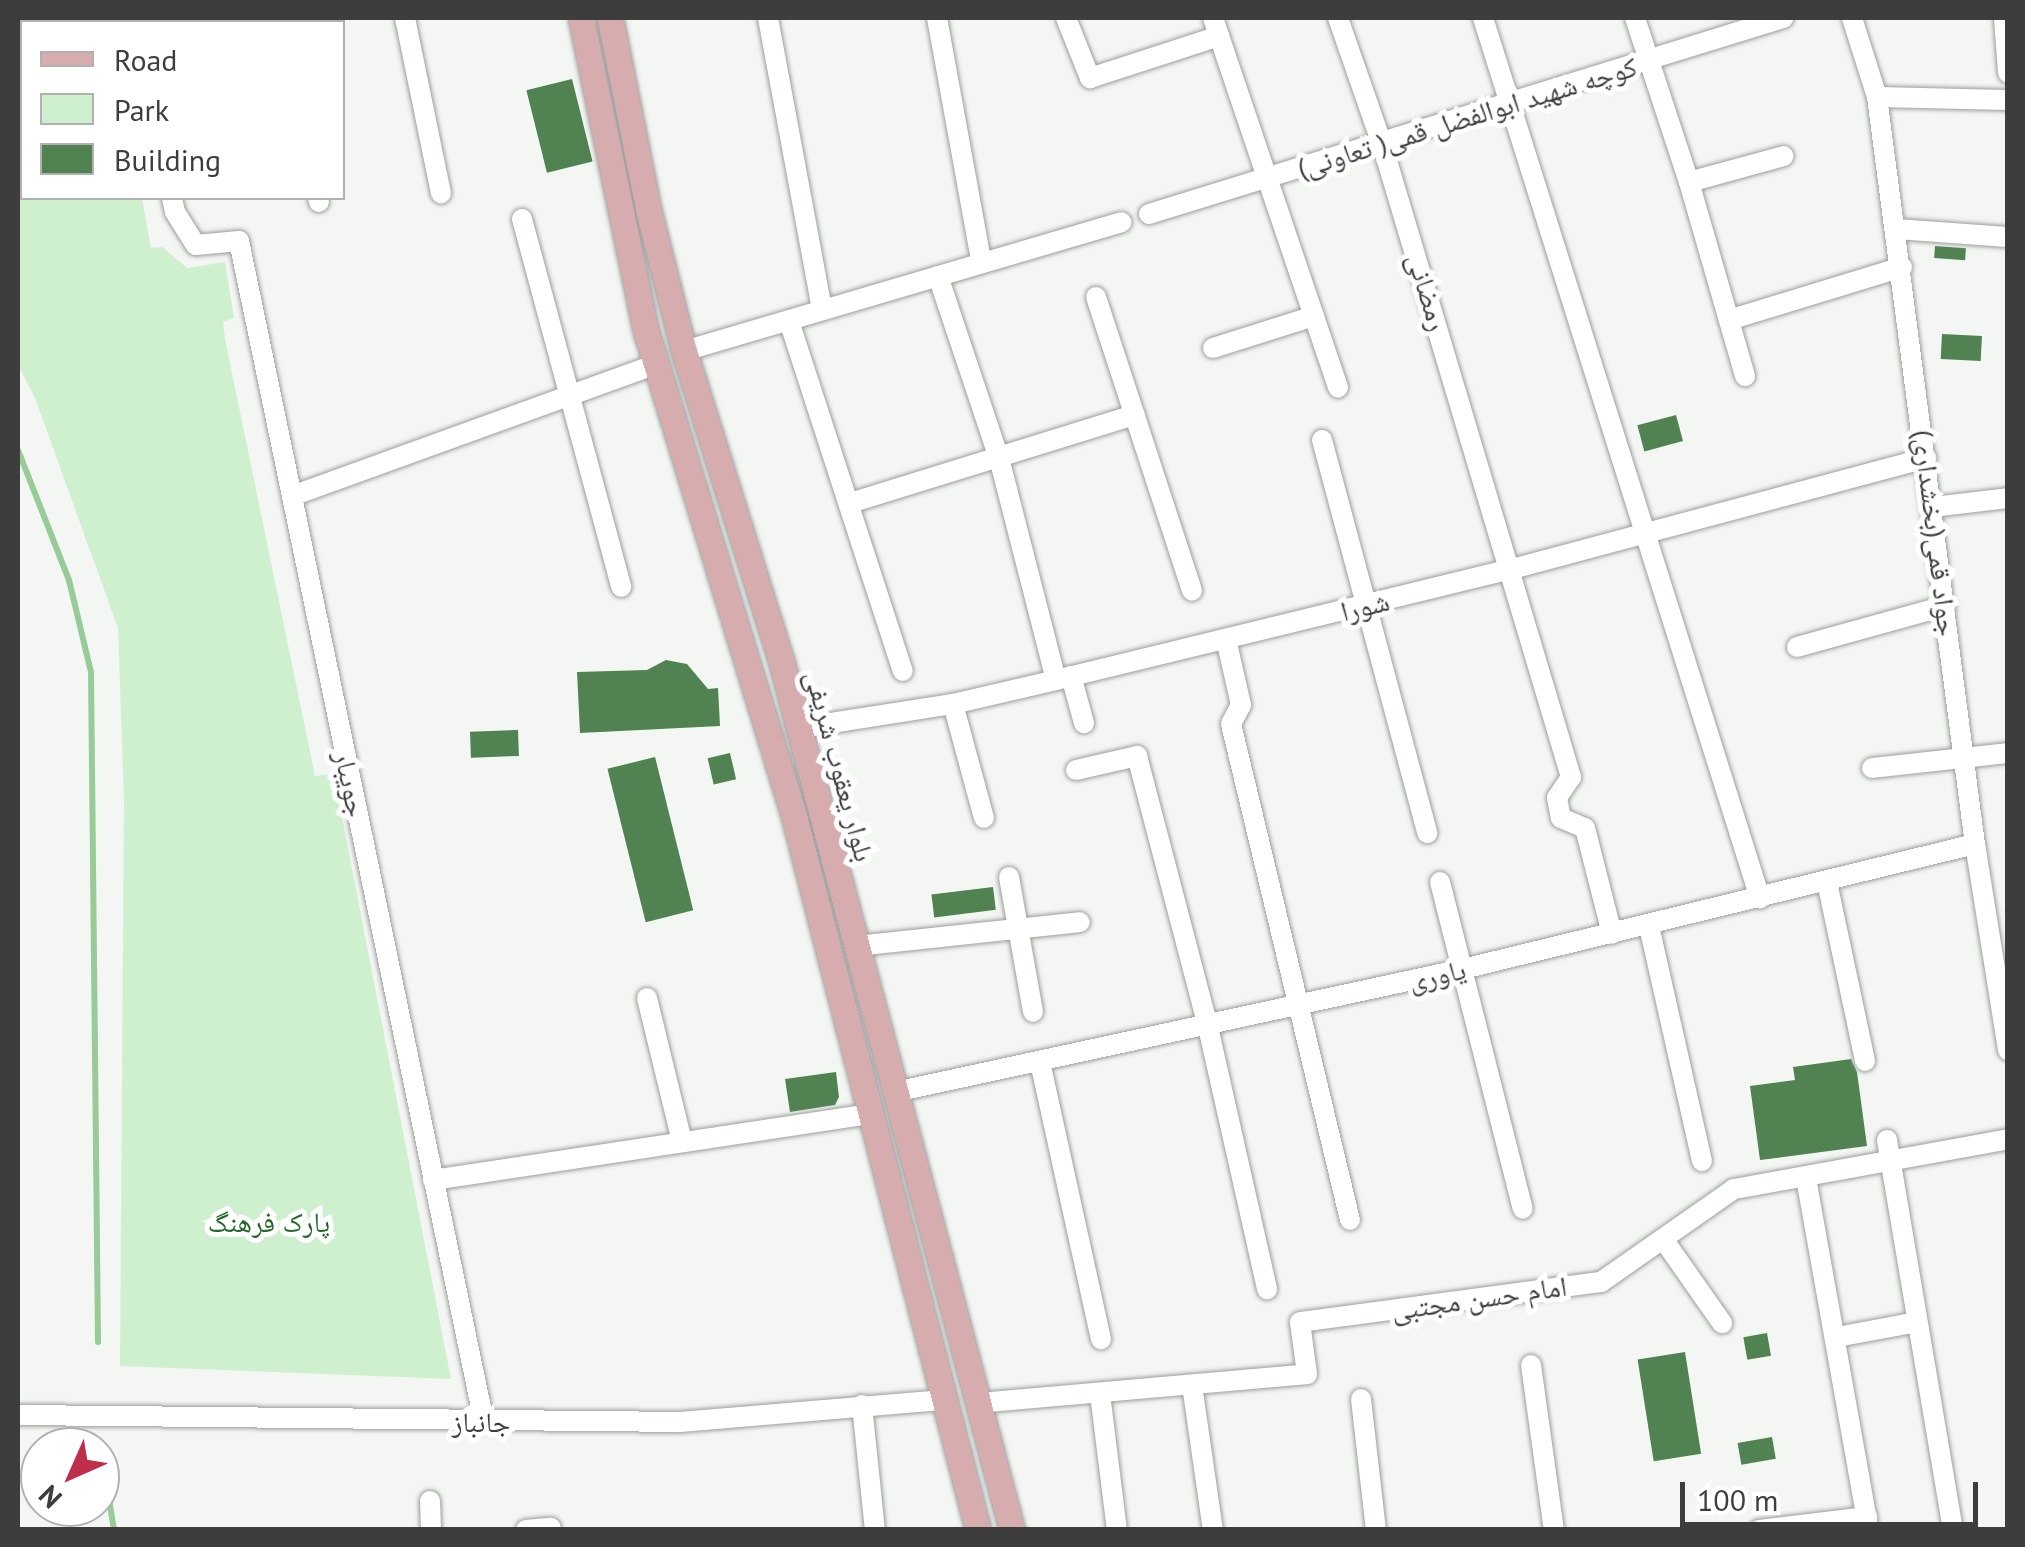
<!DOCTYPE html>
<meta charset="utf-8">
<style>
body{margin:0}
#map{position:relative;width:2025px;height:1547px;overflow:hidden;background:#f3f6f3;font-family:"PT Sans","Noto Naskh Arabic",sans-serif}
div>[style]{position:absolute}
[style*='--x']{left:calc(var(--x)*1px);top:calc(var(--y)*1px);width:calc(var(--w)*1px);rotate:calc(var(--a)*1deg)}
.green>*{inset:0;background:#cff0ce}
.stream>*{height:6px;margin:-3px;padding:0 3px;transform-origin:3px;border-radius:3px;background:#97cb97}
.building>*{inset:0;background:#518252;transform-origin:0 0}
.roads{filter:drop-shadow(0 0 2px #9c9e9b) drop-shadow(0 0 2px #9c9e9b)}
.minor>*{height:20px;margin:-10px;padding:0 10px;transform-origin:10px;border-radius:10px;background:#fff}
.major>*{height:25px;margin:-12.5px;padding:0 12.5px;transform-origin:12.5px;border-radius:12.5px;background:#d7acaf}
span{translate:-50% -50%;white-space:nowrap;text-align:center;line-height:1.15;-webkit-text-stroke:10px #fff;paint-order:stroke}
.street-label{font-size:28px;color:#3c3d3c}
.park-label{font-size:28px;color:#216727}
.frame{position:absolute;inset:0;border:20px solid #3c3d3c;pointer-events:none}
.legend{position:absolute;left:20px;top:20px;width:325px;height:180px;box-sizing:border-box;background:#fff;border:2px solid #b1b1b1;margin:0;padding:12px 18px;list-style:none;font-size:30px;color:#3c3d3c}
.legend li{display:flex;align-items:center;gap:20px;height:50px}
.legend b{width:50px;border:2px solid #b1b1b1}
.north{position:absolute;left:20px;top:1427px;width:100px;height:100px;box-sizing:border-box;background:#fff;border:2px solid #b1b1b1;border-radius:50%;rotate:225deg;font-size:28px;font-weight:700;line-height:40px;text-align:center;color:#3c3d3c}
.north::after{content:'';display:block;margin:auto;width:35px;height:45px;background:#bf2f4b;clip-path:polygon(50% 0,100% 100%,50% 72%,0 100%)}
.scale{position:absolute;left:1680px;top:1482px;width:298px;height:45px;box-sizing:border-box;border:5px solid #3c3d3c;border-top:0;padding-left:12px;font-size:30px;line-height:35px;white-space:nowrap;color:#3c3d3c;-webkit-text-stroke:8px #fff;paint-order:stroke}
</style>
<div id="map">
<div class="green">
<div style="clip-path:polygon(18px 18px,112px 18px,113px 22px,22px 22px,22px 198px,142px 198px,151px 248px,162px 247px,187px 268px,225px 262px,234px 318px,223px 322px,225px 339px,315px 776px,332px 774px,340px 807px,451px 1379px,120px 1366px,124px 800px,118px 628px,35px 398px,18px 365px)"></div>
</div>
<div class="stream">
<div style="--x:18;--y:450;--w:140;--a:68.6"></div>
<div style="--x:69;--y:580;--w:95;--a:76.6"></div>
<div style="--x:91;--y:672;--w:670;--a:89.4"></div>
<div style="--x:105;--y:1474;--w:57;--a:80.9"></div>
</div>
<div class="building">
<div style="left:572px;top:79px;width:85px;height:47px;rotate:76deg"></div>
<div style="left:1935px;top:246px;width:31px;height:12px;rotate:4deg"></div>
<div style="left:1942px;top:334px;width:40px;height:25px;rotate:3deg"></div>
<div style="left:1676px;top:415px;width:27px;height:40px;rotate:75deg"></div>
<div style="clip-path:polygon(666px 660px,687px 664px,708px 689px,718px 688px,720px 726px,580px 733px,577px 672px,647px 670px)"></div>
<div style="left:518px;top:730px;width:26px;height:48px;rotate:88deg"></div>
<div style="left:730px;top:753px;width:27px;height:23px;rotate:77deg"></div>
<div style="left:655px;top:757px;width:158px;height:49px;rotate:76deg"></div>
<div style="left:993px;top:887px;width:23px;height:62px;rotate:83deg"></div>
<div style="clip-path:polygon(1851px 1059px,1857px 1072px,1867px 1146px,1760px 1160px,1750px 1086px,1795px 1080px,1793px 1067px)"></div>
<div style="clip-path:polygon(836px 1072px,839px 1097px,835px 1105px,790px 1112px,785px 1079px)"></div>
<div style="left:1767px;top:1333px;width:23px;height:24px;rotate:80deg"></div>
<div style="left:1685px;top:1352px;width:103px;height:48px;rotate:81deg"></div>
<div style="left:1772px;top:1437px;width:22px;height:35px;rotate:80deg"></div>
</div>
<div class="roads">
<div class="minor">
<div style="--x:135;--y:18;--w:4;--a:76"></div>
<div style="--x:285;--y:18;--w:4;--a:76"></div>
<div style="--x:405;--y:18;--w:179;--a:78.4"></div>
<div style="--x:768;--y:18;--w:296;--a:79.5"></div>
<div style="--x:937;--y:18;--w:247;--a:79.7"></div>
<div style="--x:1066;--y:18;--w:65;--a:68.2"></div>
<div style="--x:1090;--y:78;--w:136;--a:-18"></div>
<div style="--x:1213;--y:18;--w:390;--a:71.3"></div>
<div style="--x:1338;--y:18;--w:133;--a:70.8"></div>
<div style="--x:1382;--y:144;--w:661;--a:73.38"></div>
<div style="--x:1571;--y:777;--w:25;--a:124"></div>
<div style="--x:1557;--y:798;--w:20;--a:79"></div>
<div style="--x:1561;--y:818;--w:26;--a:23"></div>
<div style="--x:1585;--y:828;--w:109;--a:75.7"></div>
<div style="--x:1483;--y:18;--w:923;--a:72.53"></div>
<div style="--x:1635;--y:18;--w:173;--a:71.8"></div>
<div style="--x:1689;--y:182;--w:202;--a:73.9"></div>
<div style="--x:1852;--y:18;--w:83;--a:72.4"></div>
<div style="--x:1877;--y:97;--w:753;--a:82.53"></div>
<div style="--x:1975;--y:844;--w:209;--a:80.9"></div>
<div style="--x:2004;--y:18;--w:55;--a:85.8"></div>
<div style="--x:1877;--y:97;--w:131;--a:1.3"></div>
<div style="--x:1689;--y:182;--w:98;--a:-15.3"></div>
<div style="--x:172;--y:198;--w:14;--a:78"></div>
<div style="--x:175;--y:212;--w:39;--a:58"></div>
<div style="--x:196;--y:245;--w:43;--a:-5.3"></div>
<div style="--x:239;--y:241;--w:1206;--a:78.28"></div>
<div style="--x:318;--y:198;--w:4;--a:76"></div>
<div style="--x:1149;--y:214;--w:664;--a:-17.18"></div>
<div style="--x:522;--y:219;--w:381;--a:74.9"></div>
<div style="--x:1896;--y:229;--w:112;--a:4.1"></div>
<div style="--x:938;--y:276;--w:192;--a:71.5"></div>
<div style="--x:999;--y:458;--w:229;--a:75.6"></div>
<div style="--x:1096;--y:297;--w:309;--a:71.9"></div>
<div style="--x:1729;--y:320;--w:181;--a:-17"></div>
<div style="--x:789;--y:321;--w:368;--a:72"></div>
<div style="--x:1213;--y:348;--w:106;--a:-17.6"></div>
<div style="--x:684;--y:351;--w:456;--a:-16.4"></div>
<div style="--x:1322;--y:440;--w:407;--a:75"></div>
<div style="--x:292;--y:496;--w:387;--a:-19.9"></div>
<div style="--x:850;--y:503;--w:298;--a:-17.2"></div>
<div style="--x:1933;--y:507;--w:76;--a:-6.8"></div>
<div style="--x:1226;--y:639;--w:68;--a:77.2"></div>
<div style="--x:1241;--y:705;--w:21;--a:118"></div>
<div style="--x:1231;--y:724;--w:510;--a:76.51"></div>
<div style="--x:1797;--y:647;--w:154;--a:-15.5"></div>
<div style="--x:1071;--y:676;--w:49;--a:74.5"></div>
<div style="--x:953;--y:704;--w:118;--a:74.8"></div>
<div style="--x:799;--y:728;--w:156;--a:-8.9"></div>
<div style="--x:953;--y:704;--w:106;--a:-13.1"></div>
<div style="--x:1056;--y:680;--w:469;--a:-13.7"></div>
<div style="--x:1512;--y:569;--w:429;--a:-15"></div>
<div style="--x:1872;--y:768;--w:137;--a:-6.3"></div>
<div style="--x:1076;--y:770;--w:63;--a:-12.9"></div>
<div style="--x:1137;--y:756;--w:280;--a:75.3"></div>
<div style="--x:1208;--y:1027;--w:269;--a:77.3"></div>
<div style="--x:1009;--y:877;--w:137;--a:79.9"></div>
<div style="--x:1440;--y:882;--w:337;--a:75.8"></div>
<div style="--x:1827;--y:882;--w:183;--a:78"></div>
<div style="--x:1649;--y:926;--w:241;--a:77.3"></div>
<div style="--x:857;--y:946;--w:224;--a:-6.1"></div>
<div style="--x:647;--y:998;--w:148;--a:76.3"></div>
<div style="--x:1040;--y:1062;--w:284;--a:77.6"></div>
<div style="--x:895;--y:1092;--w:581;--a:-12.22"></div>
<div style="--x:1463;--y:969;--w:527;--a:-13.72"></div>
<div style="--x:1887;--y:1140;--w:396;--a:80.4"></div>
<div style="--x:1806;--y:1178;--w:358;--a:79.9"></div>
<div style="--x:433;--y:1180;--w:441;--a:-8.6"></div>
<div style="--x:1663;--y:1239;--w:103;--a:54.9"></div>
<div style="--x:1837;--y:1337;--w:81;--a:-10.6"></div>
<div style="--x:1531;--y:1365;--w:167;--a:82.1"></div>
<div style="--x:1192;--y:1385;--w:147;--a:81.8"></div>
<div style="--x:1100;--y:1394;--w:137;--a:82.9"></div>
<div style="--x:1361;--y:1399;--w:132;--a:83.5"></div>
<div style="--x:978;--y:1403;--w:330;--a:-5"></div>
<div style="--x:1307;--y:1374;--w:52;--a:-97.7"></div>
<div style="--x:1300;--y:1322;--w:304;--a:-7.6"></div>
<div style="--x:1601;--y:1282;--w:162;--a:-35"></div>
<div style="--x:1734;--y:1189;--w:279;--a:-10.3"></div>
<div style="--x:862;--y:1405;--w:126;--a:84.1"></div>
<div style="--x:18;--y:1415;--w:663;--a:0.6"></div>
<div style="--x:681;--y:1422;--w:263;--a:-4.8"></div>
<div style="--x:430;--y:1501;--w:29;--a:88"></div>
<div style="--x:526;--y:1530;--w:25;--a:-5"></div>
<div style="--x:1759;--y:1530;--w:109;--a:-6.9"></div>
</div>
<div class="major">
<div style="--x:581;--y:18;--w:320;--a:78.3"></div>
<div style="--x:646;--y:331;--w:507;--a:73.03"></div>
<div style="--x:794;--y:816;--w:737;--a:75.55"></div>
<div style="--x:610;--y:18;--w:199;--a:78.7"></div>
<div style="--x:649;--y:213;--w:142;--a:75.8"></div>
<div style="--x:684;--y:351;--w:328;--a:72.6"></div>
<div style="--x:782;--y:664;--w:896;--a:75.13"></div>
</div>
</div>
<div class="street-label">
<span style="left:1467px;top:117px;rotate:-17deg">کوچه شهید ابوالفضل قمی( تعاونی)</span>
<span style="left:1428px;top:292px;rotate:73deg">رمضانی</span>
<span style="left:1936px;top:533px;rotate:83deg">جواد قمی(بخشداری)</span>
<span style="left:1365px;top:606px;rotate:-14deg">شورا</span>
<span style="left:840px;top:766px;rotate:75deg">بلوار یعقوب شریفی</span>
<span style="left:351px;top:784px;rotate:78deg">جویبار</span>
<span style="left:1437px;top:975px;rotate:-13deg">یاوری</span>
<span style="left:1479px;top:1298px;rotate:-8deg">امام حسن مجتبی</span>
<span style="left:481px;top:1422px">جانباز</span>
</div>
<div class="park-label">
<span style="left:269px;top:1222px">پارک فرهنگ</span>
</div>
<div class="frame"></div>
<ul class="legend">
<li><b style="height:12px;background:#d7acaf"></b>Road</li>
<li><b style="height:28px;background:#cff0ce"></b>Park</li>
<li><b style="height:28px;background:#518252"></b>Building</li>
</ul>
<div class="north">N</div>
<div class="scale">100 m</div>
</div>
